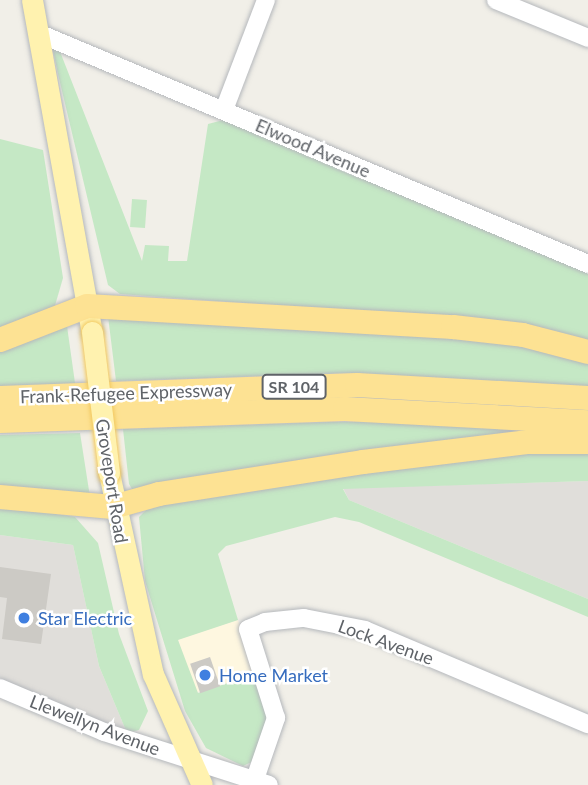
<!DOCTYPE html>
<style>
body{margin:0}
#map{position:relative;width:588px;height:785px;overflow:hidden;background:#f1efe8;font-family:Lato,sans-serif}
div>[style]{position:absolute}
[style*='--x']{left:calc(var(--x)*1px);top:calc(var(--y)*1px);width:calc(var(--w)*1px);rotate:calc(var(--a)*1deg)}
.commercial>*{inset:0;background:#fef7e0;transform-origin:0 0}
.industrial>*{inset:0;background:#e0deda}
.green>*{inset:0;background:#c5e8c5;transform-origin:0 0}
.building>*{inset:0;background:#cccac5;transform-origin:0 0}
.roads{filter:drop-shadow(0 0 2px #b5b8bc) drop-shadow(0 0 2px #b5b8bc)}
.minor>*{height:18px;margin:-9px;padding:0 9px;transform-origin:9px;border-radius:9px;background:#fff}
.major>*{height:21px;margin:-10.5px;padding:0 10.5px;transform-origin:10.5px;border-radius:10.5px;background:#fff2af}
.highway>*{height:24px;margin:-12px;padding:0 12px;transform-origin:12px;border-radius:12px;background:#fde293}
.bridges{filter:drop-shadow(0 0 2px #f2c960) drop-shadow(0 0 2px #f2c960)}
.major-bridge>*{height:21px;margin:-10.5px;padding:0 10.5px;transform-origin:10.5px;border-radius:10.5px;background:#fff2af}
.dots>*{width:19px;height:19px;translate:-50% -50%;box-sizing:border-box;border:4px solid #fff;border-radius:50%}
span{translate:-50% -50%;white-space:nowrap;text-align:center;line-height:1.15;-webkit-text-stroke:5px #fff;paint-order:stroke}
.shield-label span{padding:2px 5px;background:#fff;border:2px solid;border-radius:5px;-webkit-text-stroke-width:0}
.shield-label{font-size:16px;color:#5f6368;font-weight:700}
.street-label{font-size:18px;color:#5f6368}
.shop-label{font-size:18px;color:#366cbe}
.left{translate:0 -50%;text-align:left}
</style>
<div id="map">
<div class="commercial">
<div style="left:238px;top:620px;width:57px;height:63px;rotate:73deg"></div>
</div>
<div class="industrial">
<div style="clip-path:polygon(588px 481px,588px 599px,349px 500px,343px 488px)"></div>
<div style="clip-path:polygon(0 535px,73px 545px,99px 666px,127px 733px,0 681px)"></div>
</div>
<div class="green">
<div style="clip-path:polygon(59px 49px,142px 261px,145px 245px,169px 246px,168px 261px,187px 261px,208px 124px,231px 118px,588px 269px,588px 342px,387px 313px,120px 294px,108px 285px,58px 74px,53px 50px)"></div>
<div style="clip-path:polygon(0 139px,43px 150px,63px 278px,54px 309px,0 331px)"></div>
<div style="left:132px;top:199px;width:15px;height:28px;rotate:4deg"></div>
<div style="clip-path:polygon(108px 316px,469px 335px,588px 360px,588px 387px,349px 373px,116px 381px)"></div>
<div style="clip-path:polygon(67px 326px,75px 383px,0 387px,0 346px)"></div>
<div style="clip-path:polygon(331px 422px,424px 422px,579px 433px,132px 489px,129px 484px,123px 429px)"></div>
<div style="clip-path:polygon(80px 433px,90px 497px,0 487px,0 435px)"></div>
<div style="clip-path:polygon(588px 452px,588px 481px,343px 489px,349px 500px,588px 599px,588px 617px,359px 522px,335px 517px,226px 546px,218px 554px,238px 620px,178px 640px,198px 693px,255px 674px,269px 720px,258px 759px,243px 766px,206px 748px,185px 711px,145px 581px,139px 517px,156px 500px,444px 456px)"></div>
<div style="clip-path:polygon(0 505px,75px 517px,98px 543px,119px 634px,148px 711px,139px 730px,127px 733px,99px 666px,73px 545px,0 535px)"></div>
</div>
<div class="building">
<div style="clip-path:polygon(0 567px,51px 574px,41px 644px,2px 639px,7px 598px,0 597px)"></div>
<div style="left:210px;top:657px;width:31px;height:21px;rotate:71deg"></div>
</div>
<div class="roads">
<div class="minor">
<div style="--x:496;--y:0;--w:100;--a:22.4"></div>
<div style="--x:38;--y:33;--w:597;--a:22.78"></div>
<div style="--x:224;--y:110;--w:118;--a:-69.1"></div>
<div style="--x:0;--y:688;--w:113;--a:22.9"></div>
<div style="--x:104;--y:732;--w:173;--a:17.8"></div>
<div style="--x:255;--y:779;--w:65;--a:-71"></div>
<div style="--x:276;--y:718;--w:93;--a:-107.5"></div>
<div style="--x:248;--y:629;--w:18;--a:-22"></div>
<div style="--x:265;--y:622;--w:39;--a:-6"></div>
<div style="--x:304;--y:618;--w:62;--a:11.1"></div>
<div style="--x:365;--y:630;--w:242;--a:22.9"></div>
</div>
<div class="major">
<div style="--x:32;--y:0;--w:337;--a:79.8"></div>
<div style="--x:109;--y:473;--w:206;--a:77.7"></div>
<div style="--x:153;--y:674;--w:121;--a:66.2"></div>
</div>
<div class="highway">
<div style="--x:0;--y:340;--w:93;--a:-21.3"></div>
<div style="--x:87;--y:306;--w:367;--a:3.3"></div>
<div style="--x:453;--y:327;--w:70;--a:6.5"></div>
<div style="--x:523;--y:335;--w:67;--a:14.7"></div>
<div style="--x:0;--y:398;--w:357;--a:-2.1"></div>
<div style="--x:357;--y:385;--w:231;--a:3.2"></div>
<div style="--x:0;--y:421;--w:345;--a:-2"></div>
<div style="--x:345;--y:409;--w:243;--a:3.1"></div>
<div style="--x:0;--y:497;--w:113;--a:5.1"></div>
<div style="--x:113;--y:507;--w:48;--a:-15.8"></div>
<div style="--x:159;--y:494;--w:206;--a:-8.9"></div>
<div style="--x:363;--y:462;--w:167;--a:-6.9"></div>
<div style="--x:529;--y:442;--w:59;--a:0"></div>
</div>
</div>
<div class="bridges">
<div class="major-bridge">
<div style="--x:92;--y:332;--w:142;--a:83.1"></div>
</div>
</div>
<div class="dots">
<div style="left:24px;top:618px;background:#3f7fe0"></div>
<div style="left:205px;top:675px;background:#3f7fe0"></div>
</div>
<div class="shield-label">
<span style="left:294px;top:387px">SR 104</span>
</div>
<div class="street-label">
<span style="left:313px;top:148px;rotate:23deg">Elwood Avenue</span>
<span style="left:126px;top:393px;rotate:-2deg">Frank-Refugee Expressway</span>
<span style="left:112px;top:481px;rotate:81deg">Groveport Road</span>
<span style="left:386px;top:642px;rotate:20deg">Lock Avenue</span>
<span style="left:95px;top:725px;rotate:21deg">Llewellyn Avenue</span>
</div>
<div class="shop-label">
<span class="left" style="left:38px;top:618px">Star Electric</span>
<span class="left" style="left:219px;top:675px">Home Market</span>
</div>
</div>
